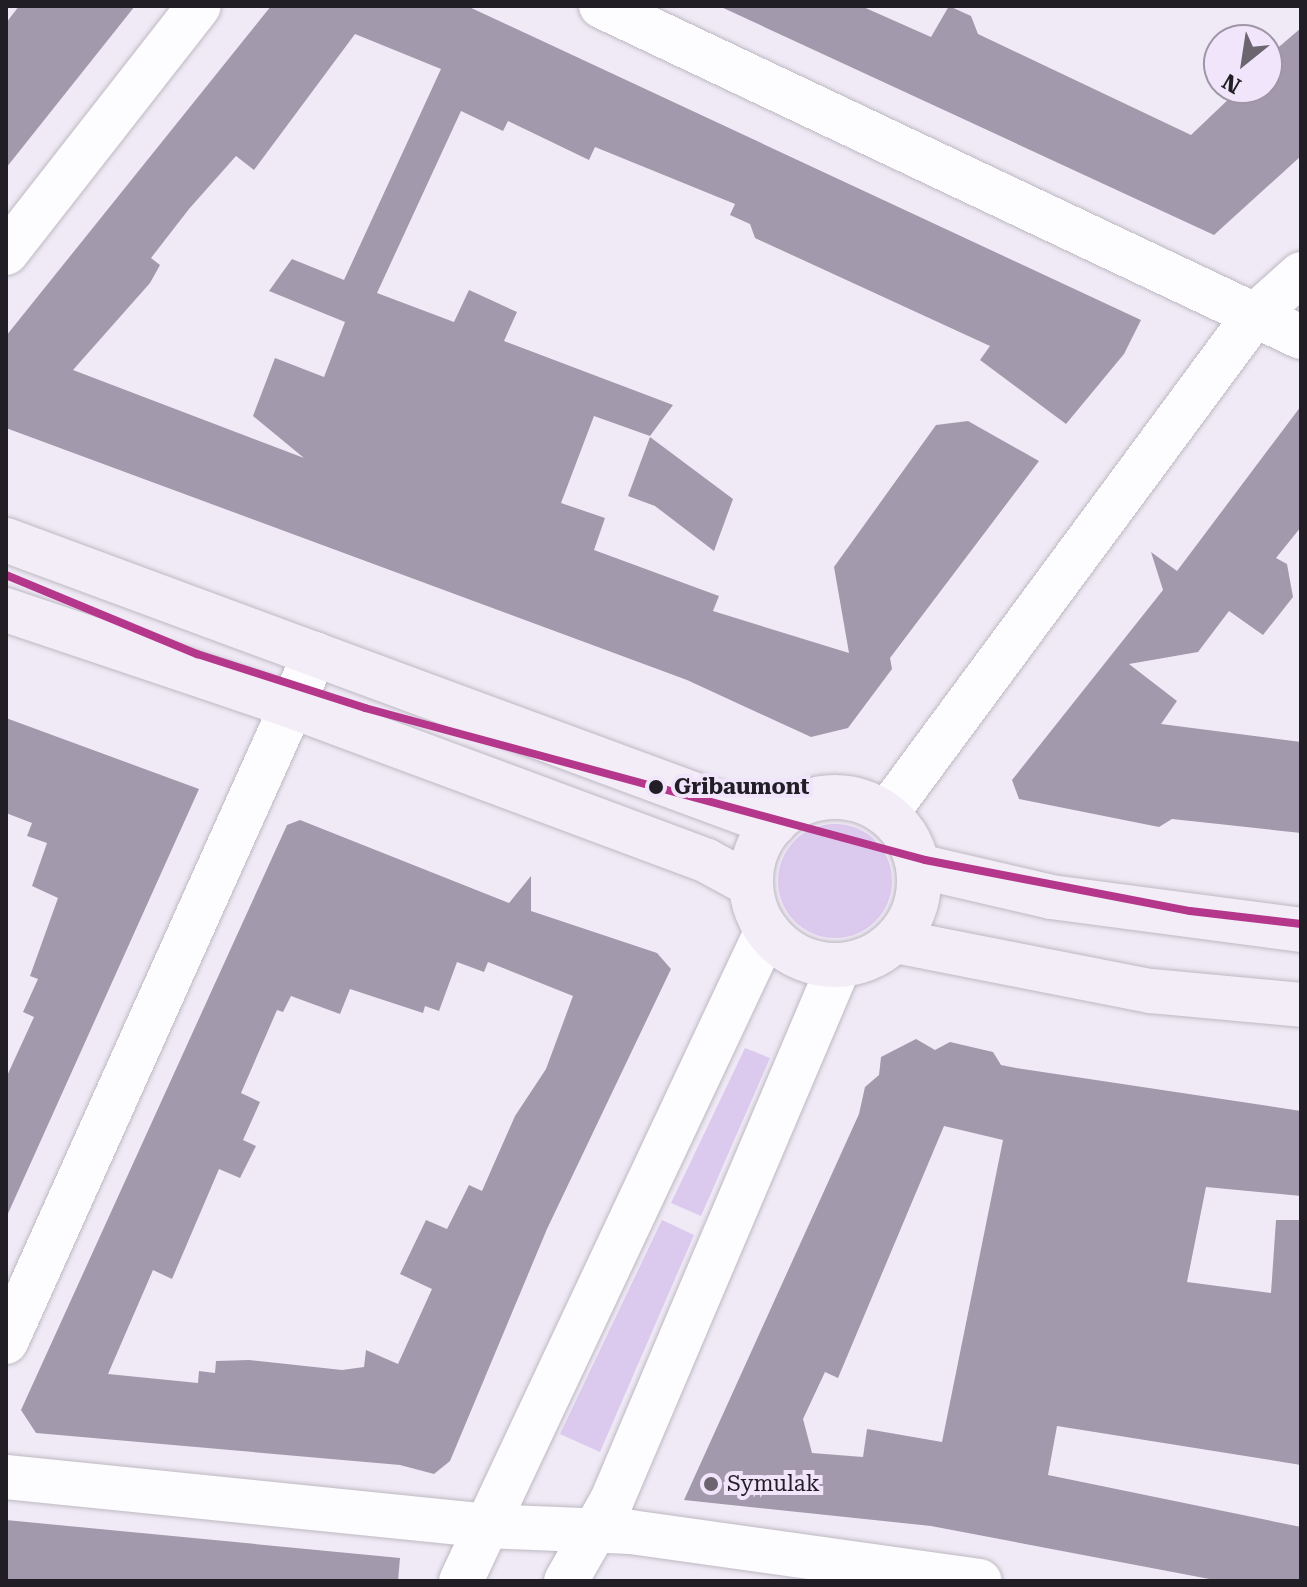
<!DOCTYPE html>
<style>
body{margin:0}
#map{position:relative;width:1307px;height:1587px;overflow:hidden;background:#f0eaf6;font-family:"Roboto Serif",serif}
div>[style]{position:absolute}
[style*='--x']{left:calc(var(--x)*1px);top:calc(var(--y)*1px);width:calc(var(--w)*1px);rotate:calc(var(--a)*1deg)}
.green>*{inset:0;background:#dcc9ee}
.round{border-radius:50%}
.building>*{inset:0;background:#a399ac}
.roads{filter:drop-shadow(0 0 2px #bdb9c2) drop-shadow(0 0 2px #bdb9c2)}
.minor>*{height:44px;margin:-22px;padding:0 22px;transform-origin:22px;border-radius:22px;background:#fdfcfe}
.major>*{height:44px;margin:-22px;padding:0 22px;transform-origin:22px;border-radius:22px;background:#f3edf7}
.major>.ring{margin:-22px;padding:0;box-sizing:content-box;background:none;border:44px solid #f3edf7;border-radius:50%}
.metro-1>*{height:8px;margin:-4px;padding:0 4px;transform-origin:4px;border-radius:4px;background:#b5378c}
.dots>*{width:22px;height:22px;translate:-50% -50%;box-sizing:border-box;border:4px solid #f0e5fb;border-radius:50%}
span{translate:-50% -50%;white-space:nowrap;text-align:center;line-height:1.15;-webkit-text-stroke:8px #f0e5fb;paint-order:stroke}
.stop-label{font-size:22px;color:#221e26;font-weight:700}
.left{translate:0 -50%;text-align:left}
.poi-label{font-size:22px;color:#221e26}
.frame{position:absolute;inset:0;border:8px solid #221e26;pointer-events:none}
.north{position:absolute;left:1203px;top:24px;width:80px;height:80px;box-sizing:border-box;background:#f0e5fb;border:2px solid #9e95a6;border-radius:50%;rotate:210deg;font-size:22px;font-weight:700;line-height:32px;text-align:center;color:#221e26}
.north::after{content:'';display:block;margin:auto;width:28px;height:36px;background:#6a656f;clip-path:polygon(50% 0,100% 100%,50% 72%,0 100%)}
</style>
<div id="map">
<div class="green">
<div class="round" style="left:778px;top:824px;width:114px;height:114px"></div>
<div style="clip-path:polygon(745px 1048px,770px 1058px,701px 1216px,671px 1203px)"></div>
<div style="clip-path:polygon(662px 1220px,694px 1235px,600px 1452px,560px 1434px)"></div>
</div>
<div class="building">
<div style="clip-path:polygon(19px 6px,135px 6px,6px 168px,6px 23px)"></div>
<div style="clip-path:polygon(evenodd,271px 6px,467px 6px,1141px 320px,1124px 354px,1066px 424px,980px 360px,990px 346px,755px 238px,750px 224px,730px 215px,735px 204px,595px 147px,589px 160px,508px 121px,503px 131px,461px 111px,377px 293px,454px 322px,469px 290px,517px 312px,504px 341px,673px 405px,650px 436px,594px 416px,561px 503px,605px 518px,594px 550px,719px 596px,713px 611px,849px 653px,834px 567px,936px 425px,968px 421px,1039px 461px,890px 658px,892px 669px,848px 728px,811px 737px,687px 680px,6px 428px,6px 336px,271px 6px,355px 34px,441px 69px,344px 280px,292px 259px,269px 291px,345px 322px,324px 377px,275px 358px,253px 416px,304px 458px,73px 370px,150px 283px,160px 265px,151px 258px,189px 209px,236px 156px,254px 170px,355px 34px)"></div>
<div style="clip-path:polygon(719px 6px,861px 6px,931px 37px,949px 6px,971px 16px,978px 34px,1191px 135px,1234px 94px,1229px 88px,1267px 88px,1267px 57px,1301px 28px,1301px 156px,1214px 235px)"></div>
<div style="clip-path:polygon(1301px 406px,1301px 527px,1276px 558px,1287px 564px,1293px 597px,1263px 635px,1229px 611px,1198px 652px,1129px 664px,1177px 701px,1161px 724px,1301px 742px,1301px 833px,1172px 819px,1159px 827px,1019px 799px,1012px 780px,1163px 590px,1151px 552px,1177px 571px)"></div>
<div style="clip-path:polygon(650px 437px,733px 499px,714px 551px,655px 506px,628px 496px)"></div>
<div style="clip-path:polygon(6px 718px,199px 789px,6px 1218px,6px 1078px,34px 1017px,23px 1012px,38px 979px,30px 976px,58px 898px,32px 886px,47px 843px,27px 836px,32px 823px,6px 813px)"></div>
<div style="clip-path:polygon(evenodd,300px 820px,509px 903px,531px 876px,531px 911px,657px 953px,671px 969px,547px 1229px,450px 1461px,434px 1474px,400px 1465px,36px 1433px,21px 1410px,287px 825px,300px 820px,457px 962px,484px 972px,488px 962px,573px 996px,546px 1069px,515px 1116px,482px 1191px,469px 1185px,447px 1229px,426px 1220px,400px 1274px,432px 1289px,398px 1364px,366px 1350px,364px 1367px,342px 1370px,249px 1360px,216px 1361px,215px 1373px,199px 1371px,198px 1383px,108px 1374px,153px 1270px,172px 1279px,219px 1169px,240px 1178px,256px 1146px,243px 1140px,260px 1102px,241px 1093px,277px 1010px,283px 1012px,291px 996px,340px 1014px,350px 989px,423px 1013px,425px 1006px,439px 1011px,457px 962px)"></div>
<div style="clip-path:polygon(evenodd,916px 1039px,935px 1050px,950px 1042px,993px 1052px,1001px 1065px,1016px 1068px,1301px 1111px,1301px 1196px,1206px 1187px,1187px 1282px,1271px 1293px,1276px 1220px,1301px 1220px,1301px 1465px,1057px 1426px,1048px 1475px,1301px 1527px,1301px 1581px,1220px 1581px,931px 1526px,684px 1500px,859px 1114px,865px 1087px,879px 1075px,881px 1057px,916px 1039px,944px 1126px,1003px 1140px,942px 1442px,867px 1429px,863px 1457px,812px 1453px,803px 1419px,825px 1372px,838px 1378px,944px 1126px)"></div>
<div style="clip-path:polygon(6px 1520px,400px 1558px,398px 1581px,6px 1581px)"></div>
</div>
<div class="roads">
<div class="minor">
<div style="--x:601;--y:6;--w:774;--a:25.31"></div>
<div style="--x:6;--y:253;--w:313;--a:-52"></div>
<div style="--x:886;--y:814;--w:619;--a:-53.54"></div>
<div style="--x:1254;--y:316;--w:63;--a:-41.8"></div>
<div style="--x:6;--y:1342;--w:754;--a:-65.81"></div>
<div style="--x:6;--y:1477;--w:482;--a:5.8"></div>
<div style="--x:486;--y:1526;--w:145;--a:2.4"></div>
<div style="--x:631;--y:1532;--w:352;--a:8"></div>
<div style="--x:461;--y:1581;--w:719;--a:-64.82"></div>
<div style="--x:566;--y:1581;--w:93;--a:-60.4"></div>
<div style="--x:612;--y:1500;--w:580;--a:-66.97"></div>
</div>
<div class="major">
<div style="--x:6;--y:540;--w:819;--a:20.29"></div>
<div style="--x:6;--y:610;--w:301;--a:18.6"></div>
<div style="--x:291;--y:706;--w:444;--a:20.4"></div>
<div style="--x:707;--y:861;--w:50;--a:28.6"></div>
<div class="ring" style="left:751px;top:797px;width:124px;height:124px"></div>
<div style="--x:918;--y:866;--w:137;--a:13.1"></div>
<div style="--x:1051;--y:897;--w:252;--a:7.5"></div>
<div style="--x:895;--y:941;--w:261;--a:11.1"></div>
<div style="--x:1151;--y:991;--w:151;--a:5.3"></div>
</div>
</div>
<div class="metro-1">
<div style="--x:6;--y:575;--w:207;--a:22.5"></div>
<div style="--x:197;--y:654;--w:176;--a:17.8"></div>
<div style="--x:365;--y:708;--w:580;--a:15.19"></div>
<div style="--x:925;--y:860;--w:270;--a:10.9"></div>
<div style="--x:1190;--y:911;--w:112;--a:6.7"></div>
</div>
<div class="dots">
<div style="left:656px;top:787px;background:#221e26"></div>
<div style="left:711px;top:1484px;background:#6a656f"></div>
</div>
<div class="stop-label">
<span class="left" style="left:674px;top:787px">Gribaumont</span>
</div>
<div class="poi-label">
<span class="left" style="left:727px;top:1484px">Symulak</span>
</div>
<div class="frame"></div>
<div class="north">N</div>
</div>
